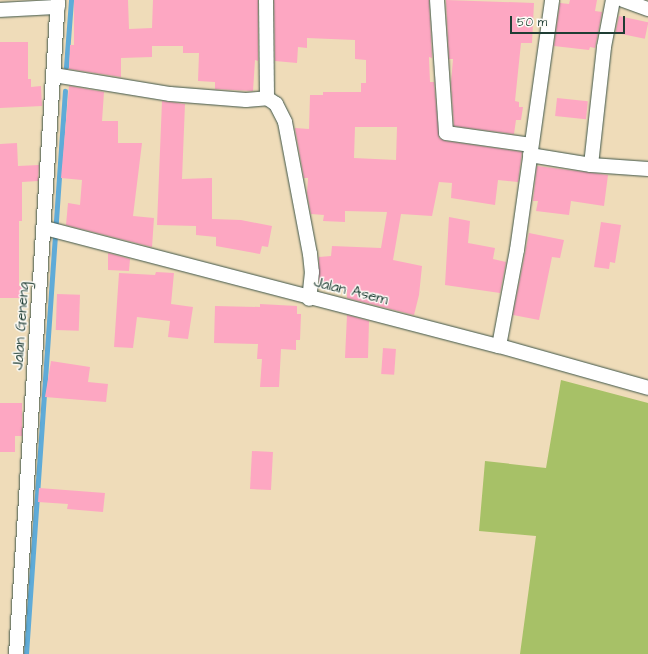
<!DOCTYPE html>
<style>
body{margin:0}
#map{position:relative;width:648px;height:654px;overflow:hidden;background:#efdcb9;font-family:"Architects Daughter",sans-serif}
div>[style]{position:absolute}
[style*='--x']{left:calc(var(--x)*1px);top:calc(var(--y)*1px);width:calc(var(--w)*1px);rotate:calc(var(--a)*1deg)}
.green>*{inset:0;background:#a7c167}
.stream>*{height:4.5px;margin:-2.25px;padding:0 2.25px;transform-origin:2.25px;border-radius:2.25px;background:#5fabd8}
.building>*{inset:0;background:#fda7c2;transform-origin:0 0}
.roads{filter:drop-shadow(0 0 1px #3e5548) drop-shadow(0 0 1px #3e5548)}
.minor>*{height:14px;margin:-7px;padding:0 7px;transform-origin:7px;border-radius:7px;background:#fff}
span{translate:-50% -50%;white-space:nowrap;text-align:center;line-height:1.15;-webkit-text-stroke:3px #fdfcf7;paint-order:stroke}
.street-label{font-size:15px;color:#1f3d34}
.scale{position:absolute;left:510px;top:16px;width:115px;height:18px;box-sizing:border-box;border:2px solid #1f3d34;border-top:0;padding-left:5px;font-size:12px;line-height:14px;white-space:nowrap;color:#1f3d34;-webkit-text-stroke:3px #fdfcf7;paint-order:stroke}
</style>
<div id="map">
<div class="green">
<div style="clip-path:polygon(561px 380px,648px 403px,648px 654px,520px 654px,536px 536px,479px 531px,485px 461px,546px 468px)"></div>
</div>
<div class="stream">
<div style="--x:66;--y:67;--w:67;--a:-85.7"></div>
<div style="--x:26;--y:654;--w:564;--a:-86.04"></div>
</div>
<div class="building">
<div style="clip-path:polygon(74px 0,128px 0,129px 29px,152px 28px,153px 0,258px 0,258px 61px,255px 60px,253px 91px,215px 89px,215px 82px,198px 81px,199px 53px,183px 53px,183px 46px,152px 46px,152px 57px,121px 58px,121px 77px,69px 69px,70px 45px,74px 45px)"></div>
<div style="clip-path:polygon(evenodd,274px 0,429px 0,432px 58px,429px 57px,430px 82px,434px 82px,439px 138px,445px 141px,522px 152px,518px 182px,498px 180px,495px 205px,451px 198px,452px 183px,439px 182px,432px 216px,401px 214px,393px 260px,422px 266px,419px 295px,414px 315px,347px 298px,347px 289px,319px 288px,319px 257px,331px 256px,332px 246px,381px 248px,387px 212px,345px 211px,345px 222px,323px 221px,324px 215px,311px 214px,307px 193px,308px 178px,304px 178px,295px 128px,309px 129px,310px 95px,323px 95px,323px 92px,361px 92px,361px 83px,366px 83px,366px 60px,355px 59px,355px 40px,307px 38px,307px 48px,298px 47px,297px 63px,275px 61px,274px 0,355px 127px,397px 127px,396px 160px,354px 158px,355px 127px)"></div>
<div style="clip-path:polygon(446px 0,534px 3px,532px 43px,521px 43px,515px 101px,519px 102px,519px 107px,523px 107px,521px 120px,516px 120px,514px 134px,454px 126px,451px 83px,453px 59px,449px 59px)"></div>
<div style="clip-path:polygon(570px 0,597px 0,595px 11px,602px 12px,595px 48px,590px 47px,589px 50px,554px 46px,560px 3px,569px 4px)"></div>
<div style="left:619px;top:16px;width:30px;height:17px;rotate:12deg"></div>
<div style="clip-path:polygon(0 42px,28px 42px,28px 79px,31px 79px,31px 87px,41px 86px,42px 106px,0 108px)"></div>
<div style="clip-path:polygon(69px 86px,104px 92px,102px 121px,118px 121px,118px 143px,142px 143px,133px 216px,154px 218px,152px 247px,66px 225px,68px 203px,80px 205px,82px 180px,61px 178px)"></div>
<div style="left:557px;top:98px;width:31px;height:18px;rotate:6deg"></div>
<div style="clip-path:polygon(162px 101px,185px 104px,182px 179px,212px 178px,212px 219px,241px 220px,272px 226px,268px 247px,262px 246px,260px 254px,216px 246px,216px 237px,196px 235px,196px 226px,157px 225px)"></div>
<div style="clip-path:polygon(17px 143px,18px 166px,39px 165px,38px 181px,22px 182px,22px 221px,19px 221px,19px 286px,24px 286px,24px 298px,0 298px,0 144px)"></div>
<div style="clip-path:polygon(537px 166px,608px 175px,604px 206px,571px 201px,569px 215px,536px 211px,538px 201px,533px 201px)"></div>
<div style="clip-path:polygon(449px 217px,470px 221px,468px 243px,495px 248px,493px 259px,506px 262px,500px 293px,445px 285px)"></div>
<div style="clip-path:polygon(601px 222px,621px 225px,615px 263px,610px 262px,609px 269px,594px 267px)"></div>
<div style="clip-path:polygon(529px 233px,564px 240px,560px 258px,552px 257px,539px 320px,513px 315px)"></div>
<div style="clip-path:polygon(108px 253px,130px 259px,129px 271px,108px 270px)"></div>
<div style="clip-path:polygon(156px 272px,174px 273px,171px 304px,193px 307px,188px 339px,168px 337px,170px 321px,137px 317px,133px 348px,114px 347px,119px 273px,155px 275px)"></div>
<div style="left:57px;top:294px;width:23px;height:36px;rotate:2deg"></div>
<div style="clip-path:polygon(260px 304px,297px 306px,297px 314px,301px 314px,300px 340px,296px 340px,296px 350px,281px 349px,279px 387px,260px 387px,262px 359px,257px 359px,258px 344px,214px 343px,215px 306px,260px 307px)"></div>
<div style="clip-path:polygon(347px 315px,369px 321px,368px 358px,345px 358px)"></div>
<div style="left:383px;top:348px;width:13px;height:26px;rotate:4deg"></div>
<div style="clip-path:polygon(51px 361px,90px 367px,88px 382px,108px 384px,106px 402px,45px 397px)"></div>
<div style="clip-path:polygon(0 403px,22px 403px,22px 436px,15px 436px,15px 452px,0 452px)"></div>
<div style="left:252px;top:451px;width:21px;height:38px;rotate:3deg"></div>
<div style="clip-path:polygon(39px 488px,105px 493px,103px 512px,67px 509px,68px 504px,38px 502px)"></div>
</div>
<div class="roads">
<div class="minor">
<div style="--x:266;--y:0;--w:98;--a:89.4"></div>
<div style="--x:437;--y:0;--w:133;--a:86.1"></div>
<div style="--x:446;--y:133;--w:86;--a:8"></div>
<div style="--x:623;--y:0;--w:27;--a:20"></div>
<div style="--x:0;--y:10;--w:58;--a:-3"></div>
<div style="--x:54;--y:75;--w:118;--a:9.3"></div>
<div style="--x:170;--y:94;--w:76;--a:4.5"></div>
<div style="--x:246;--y:100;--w:21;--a:-5"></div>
<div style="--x:267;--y:98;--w:11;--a:34"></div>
<div style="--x:276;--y:104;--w:20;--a:63"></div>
<div style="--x:285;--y:122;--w:134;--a:79.3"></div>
<div style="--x:310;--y:254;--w:18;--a:84"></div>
<div style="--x:312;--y:272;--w:27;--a:96"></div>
<div style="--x:530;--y:155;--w:62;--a:9.3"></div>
<div style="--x:591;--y:165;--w:57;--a:4"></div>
<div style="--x:591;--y:165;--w:119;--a:-83.7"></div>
<div style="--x:604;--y:47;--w:48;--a:-79.2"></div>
<div style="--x:45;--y:228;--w:469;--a:14.6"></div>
<div style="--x:499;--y:346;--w:155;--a:15.7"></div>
<div style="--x:499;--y:346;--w:98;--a:-79.4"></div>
<div style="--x:517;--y:250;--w:252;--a:-82"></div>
<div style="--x:16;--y:654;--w:655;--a:-86.33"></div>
</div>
</div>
<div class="street-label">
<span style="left:351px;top:291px;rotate:14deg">Jalan Asem</span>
<span style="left:21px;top:326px;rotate:-86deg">Jalan Geneng</span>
</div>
<div class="scale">50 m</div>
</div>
